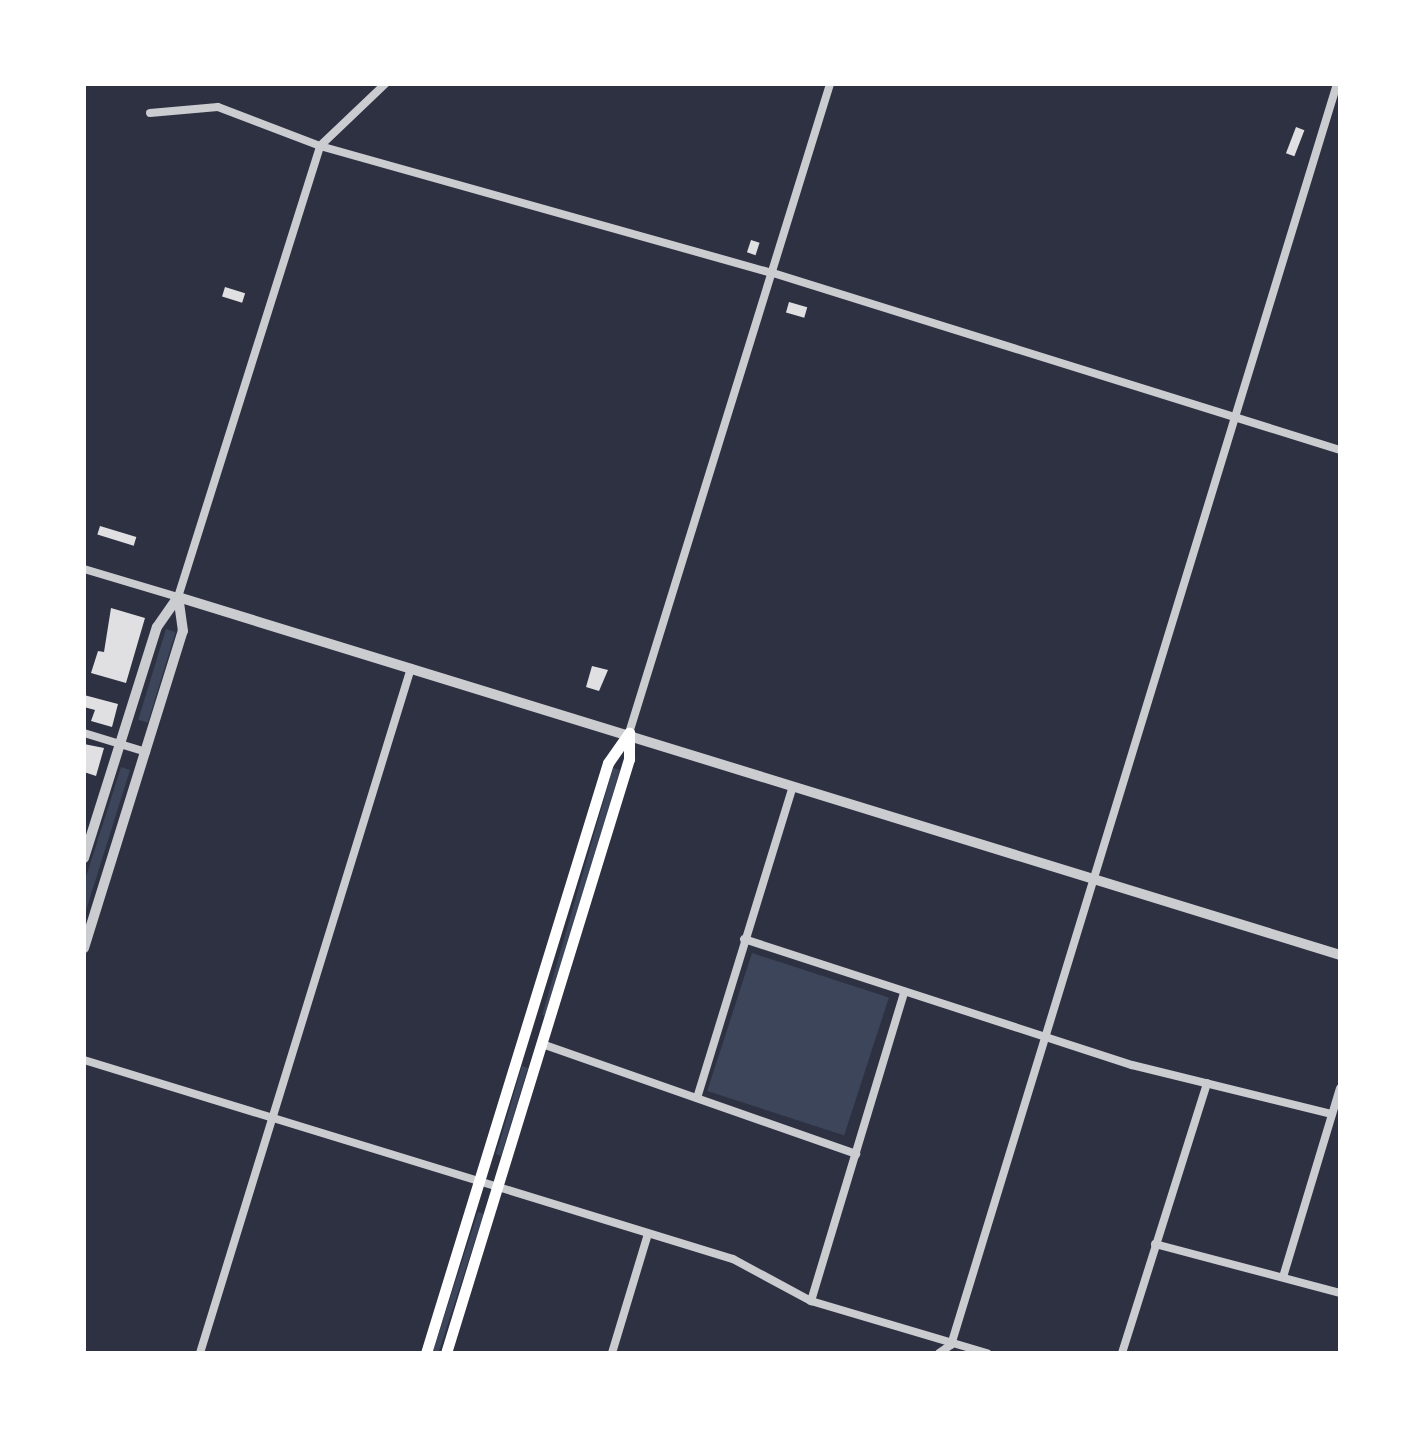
<!DOCTYPE html>
<style>
body{margin:0}
#map{position:relative;width:1424px;height:1437px;overflow:hidden;background:#2d3142;font-family:"Roboto Condensed",sans-serif}
div>[style]{position:absolute}
[style*='--x']{left:calc(var(--x)*1px);top:calc(var(--y)*1px);width:calc(var(--w)*1px);rotate:calc(var(--a)*1deg)}
.green>*{inset:0;background:#3c4559;transform-origin:0 0}
.building>*{inset:0;background:#e0e0e3;transform-origin:0 0}
.minor>*{height:8px;margin:-4px;padding:0 4px;transform-origin:4px;border-radius:4px;background:#caccd0}
.tertiary>*{height:10px;margin:-5px;padding:0 5px;transform-origin:5px;border-radius:5px;background:#caccd0}
.secondary>*{height:11px;margin:-5.5px;padding:0 5.5px;transform-origin:5.5px;border-radius:5.5px;background:#fff}
span{translate:-50% -50%;white-space:nowrap;text-align:center;line-height:1.15;-webkit-text-stroke:6px #fff;paint-order:stroke}
.frame{position:absolute;inset:0;border:86px solid #fff;pointer-events:none}
</style>
<div id="map">
<div class="green">
<div style="left:166px;top:629px;width:10px;height:95px;rotate:17deg"></div>
<div style="clip-path:polygon(121px 767px,130px 770px,84px 917px,84px 883px)"></div>
<div style="left:613px;top:768px;width:7px;height:257px;rotate:16deg"></div>
<div style="left:752px;top:953px;width:144px;height:145px;rotate:18deg"></div>
<div style="clip-path:polygon(522px 1066px,528px 1068px,501px 1156px,496px 1154px)"></div>
<div style="left:478px;top:1212px;width:6px;height:148px;rotate:18deg"></div>
</div>
<div class="building">
<div style="left:1296px;top:127px;width:9px;height:28px;rotate:21deg"></div>
<div style="left:751px;top:240px;width:9px;height:13px;rotate:18deg"></div>
<div style="left:225px;top:287px;width:21px;height:10px;rotate:17deg"></div>
<div style="left:789px;top:302px;width:19px;height:11px;rotate:16deg"></div>
<div style="left:100px;top:526px;width:38px;height:9px;rotate:17deg"></div>
<div style="clip-path:polygon(111px 608px,145px 618px,126px 683px,91px 673px,98px 651px,104px 652px)"></div>
<div style="clip-path:polygon(592px 666px,608px 670px,599px 691px,586px 687px)"></div>
<div style="clip-path:polygon(84px 695px,118px 704px,112px 727px,91px 721px,95px 710px,84px 707px)"></div>
<div style="clip-path:polygon(84px 744px,104px 748px,96px 776px,84px 772px)"></div>
</div>
<div class="minor">
<div style="--x:150;--y:113;--w:68;--a:-5"></div>
<div style="--x:218;--y:107;--w:109;--a:20.9"></div>
<div style="--x:320;--y:146;--w:470;--a:15.7"></div>
<div style="--x:773;--y:273;--w:594;--a:17.34"></div>
<div style="--x:84;--y:569;--w:98;--a:16.6"></div>
<div style="--x:178;--y:597;--w:473;--a:-72.5"></div>
<div style="--x:320;--y:146;--w:90;--a:-43.6"></div>
<div style="--x:84;--y:733;--w:65;--a:17"></div>
<div style="--x:629;--y:733;--w:679;--a:-72.79"></div>
<div style="--x:744;--y:939;--w:408;--a:18"></div>
<div style="--x:1132;--y:1065;--w:206;--a:13.8"></div>
<div style="--x:542;--y:1044;--w:333;--a:19.3"></div>
<div style="--x:84;--y:1060;--w:679;--a:17.05"></div>
<div style="--x:733;--y:1259;--w:89;--a:28.3"></div>
<div style="--x:811;--y:1301;--w:184;--a:16.5"></div>
<div style="--x:697;--y:1098;--w:326;--a:-72.9"></div>
<div style="--x:1155;--y:1244;--w:191;--a:14.8"></div>
<div style="--x:1283;--y:1277;--w:197;--a:-73.2"></div>
<div style="--x:811;--y:1301;--w:323;--a:-73.2"></div>
<div style="--x:200;--y:1353;--w:717;--a:-72.88"></div>
<div style="--x:612;--y:1353;--w:124;--a:-73.2"></div>
<div style="--x:939;--y:1353;--w:14;--a:-34"></div>
<div style="--x:951;--y:1345;--w:1319;--a:-72.98"></div>
<div style="--x:1122;--y:1353;--w:283;--a:-72.5"></div>
</div>
<div class="tertiary">
<div style="--x:178;--y:597;--w:1216;--a:17.12"></div>
<div style="--x:84;--y:858;--w:242;--a:-72.5"></div>
<div style="--x:157;--y:627;--w:37;--a:-55"></div>
<div style="--x:84;--y:948;--w:332;--a:-72.7"></div>
<div style="--x:183;--y:631;--w:34;--a:-98"></div>
</div>
<div class="secondary">
<div style="--x:426;--y:1353;--w:617;--a:-72.86"></div>
<div style="--x:608;--y:763;--w:37;--a:-55"></div>
<div style="--x:446;--y:1353;--w:622;--a:-72.88"></div>
<div style="--x:629;--y:759;--w:26;--a:-90"></div>
</div>
<div class="frame"></div>
</div>
